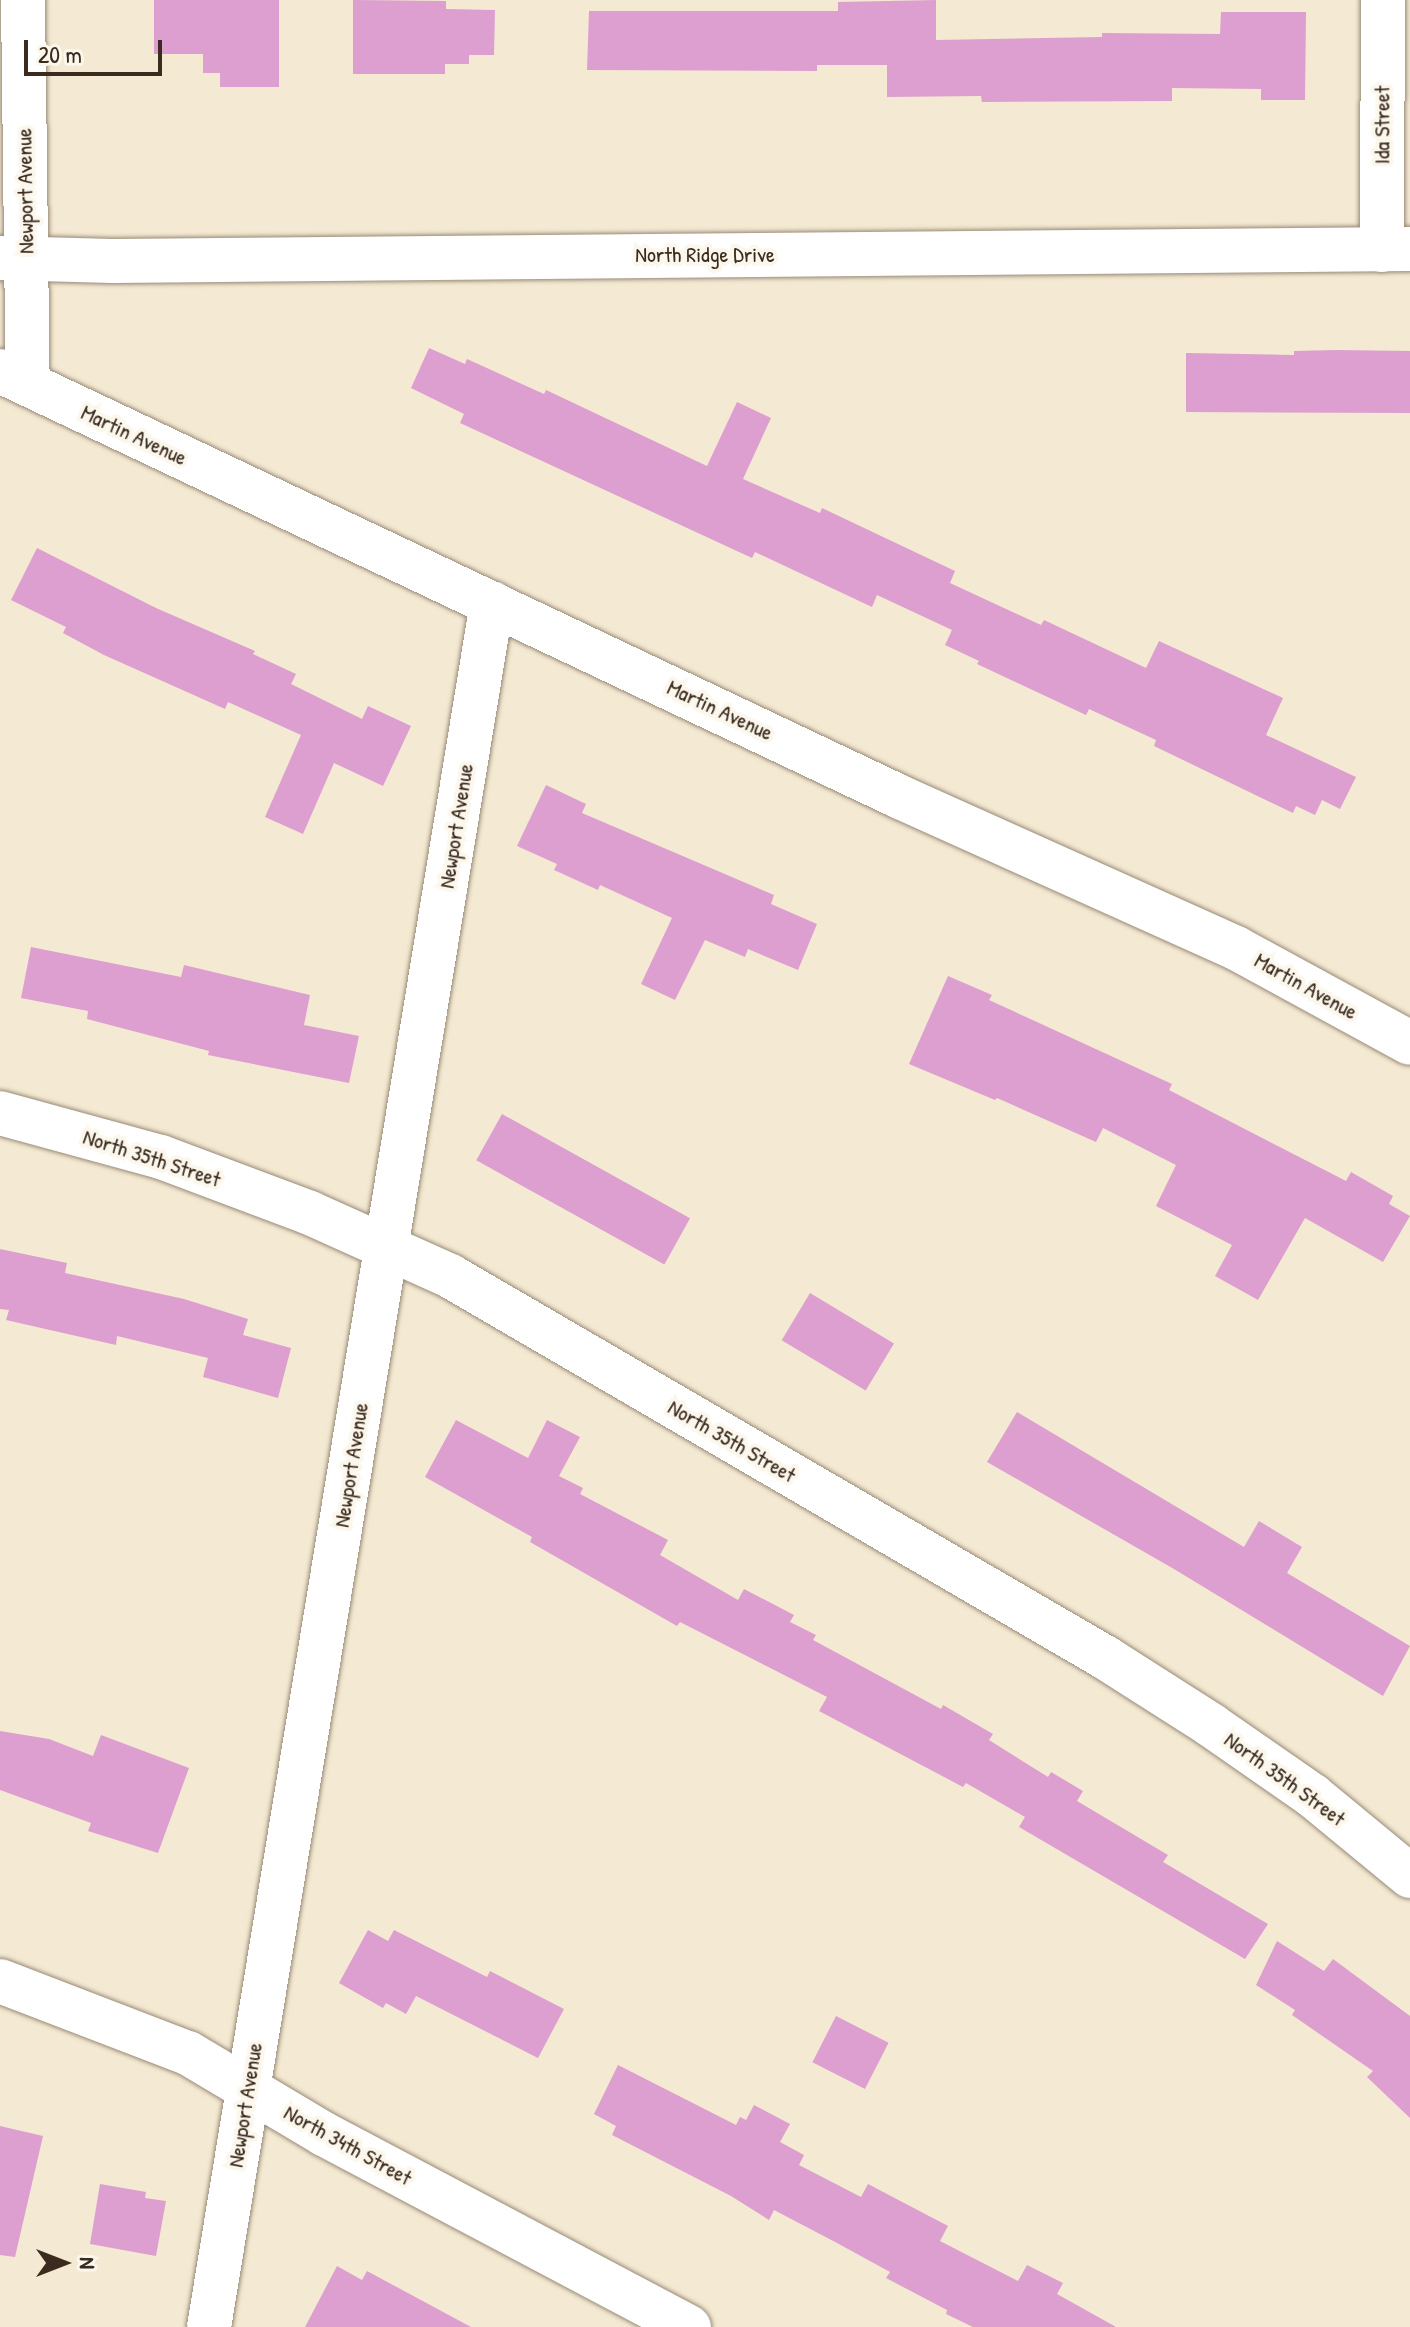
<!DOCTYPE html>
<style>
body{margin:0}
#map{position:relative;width:1410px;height:2327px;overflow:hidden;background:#f4e9d2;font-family:"Patrick Hand",sans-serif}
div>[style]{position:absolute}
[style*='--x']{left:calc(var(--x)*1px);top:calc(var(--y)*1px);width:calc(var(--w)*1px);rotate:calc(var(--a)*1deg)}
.building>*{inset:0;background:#dd9fcf;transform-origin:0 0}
.roads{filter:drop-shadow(0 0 2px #988a78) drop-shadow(0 0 2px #988a78)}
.minor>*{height:44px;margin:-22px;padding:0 22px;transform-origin:22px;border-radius:22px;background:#fff}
.major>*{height:44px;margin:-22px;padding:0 22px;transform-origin:22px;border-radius:22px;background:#fff}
span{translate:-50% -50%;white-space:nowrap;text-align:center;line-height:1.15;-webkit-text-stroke:8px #fbf7ec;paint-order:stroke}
.street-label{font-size:22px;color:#3b2a1e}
.north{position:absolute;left:24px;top:2223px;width:80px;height:80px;-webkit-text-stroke:6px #fbf7ec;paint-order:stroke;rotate:90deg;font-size:22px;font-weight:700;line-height:32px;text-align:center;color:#3b2a1e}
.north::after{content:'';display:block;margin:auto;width:28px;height:36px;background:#3b2a1e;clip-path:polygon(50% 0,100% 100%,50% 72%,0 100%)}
.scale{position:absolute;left:24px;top:40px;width:138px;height:36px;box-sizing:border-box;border:4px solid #3b2a1e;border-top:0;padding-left:10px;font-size:24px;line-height:28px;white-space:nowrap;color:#3b2a1e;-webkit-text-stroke:6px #fbf7ec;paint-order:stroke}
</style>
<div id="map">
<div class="building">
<div style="clip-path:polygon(154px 0,279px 0,279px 87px,220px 87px,220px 73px,203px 73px,203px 54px,154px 54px)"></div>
<div style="clip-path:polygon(353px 0,446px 1px,446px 9px,495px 10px,494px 55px,469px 55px,469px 64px,445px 64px,445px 74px,353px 74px)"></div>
<div style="clip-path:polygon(936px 0,936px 40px,1102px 37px,1102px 33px,1220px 34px,1221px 12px,1306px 12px,1305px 100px,1261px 100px,1261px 89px,1172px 88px,1172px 101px,982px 102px,981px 96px,887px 97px,887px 65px,817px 65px,817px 71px,587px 70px,589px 11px,838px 11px,838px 2px)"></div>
<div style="clip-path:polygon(429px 348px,465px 364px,467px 359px,544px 394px,546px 390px,707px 466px,737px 402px,771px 418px,743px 479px,820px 513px,822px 508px,955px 571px,950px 583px,1041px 625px,1044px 620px,1146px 668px,1159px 641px,1283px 698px,1266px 735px,1356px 777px,1340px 809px,1322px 800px,1315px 815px,1296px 806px,1293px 813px,1154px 746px,1156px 740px,1089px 709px,1086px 715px,977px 664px,979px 661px,945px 645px,952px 630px,877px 595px,872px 607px,755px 552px,752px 558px,460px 423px,464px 414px,411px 388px)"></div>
<div style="clip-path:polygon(1337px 350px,1410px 351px,1410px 413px,1186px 412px,1186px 353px,1294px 355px,1294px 351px)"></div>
<div style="clip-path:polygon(37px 548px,156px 608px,255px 651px,253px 654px,296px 674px,291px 684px,362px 719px,368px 706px,411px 726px,383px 786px,334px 763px,303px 834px,265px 817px,301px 735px,228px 702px,225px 709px,104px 655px,63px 633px,66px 627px,11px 600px)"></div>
<div style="clip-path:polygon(546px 785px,586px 804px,582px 813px,774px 895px,771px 904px,817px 924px,798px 970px,748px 949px,745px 957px,705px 940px,675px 1000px,641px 984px,672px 918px,600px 885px,598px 890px,554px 870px,557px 864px,517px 846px)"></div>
<div style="clip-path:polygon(31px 947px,181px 977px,184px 965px,310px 995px,304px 1025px,359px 1036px,349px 1083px,208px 1055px,209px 1051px,87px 1019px,88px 1011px,21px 998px)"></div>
<div style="clip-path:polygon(948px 976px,992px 995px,989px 1000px,1172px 1084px,1169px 1090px,1346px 1181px,1351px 1172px,1393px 1196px,1389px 1204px,1410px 1216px,1383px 1262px,1305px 1218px,1258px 1300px,1215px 1276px,1232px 1245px,1156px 1206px,1176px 1165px,1103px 1128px,1096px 1142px,997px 1098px,995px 1100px,909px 1064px)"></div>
<div style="left:502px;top:1114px;width:215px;height:53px;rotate:29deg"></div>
<div style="clip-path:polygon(0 1249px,67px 1263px,65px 1273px,184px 1299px,248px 1319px,243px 1335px,291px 1348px,278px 1398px,203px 1377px,208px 1358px,117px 1336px,116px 1345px,6px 1320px,9px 1310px,0 1309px)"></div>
<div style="left:810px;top:1293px;width:98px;height:55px;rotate:31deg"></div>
<div style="clip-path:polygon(1017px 1412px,1244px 1547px,1259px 1521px,1302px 1547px,1287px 1573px,1410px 1646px,1383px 1696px,1174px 1569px,987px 1462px)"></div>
<div style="clip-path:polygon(456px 1420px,528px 1458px,547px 1420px,580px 1437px,559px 1476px,583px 1488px,580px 1494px,668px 1540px,660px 1555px,738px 1600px,744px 1589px,794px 1615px,790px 1622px,816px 1635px,813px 1640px,941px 1709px,943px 1705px,993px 1734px,989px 1740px,1048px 1777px,1051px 1772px,1083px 1791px,1077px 1801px,1168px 1855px,1163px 1862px,1268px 1924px,1245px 1959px,1019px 1827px,1025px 1817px,966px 1783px,963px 1787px,819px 1711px,827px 1697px,680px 1622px,677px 1626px,530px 1542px,532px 1537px,425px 1477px)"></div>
<div style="clip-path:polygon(0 1731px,49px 1739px,93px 1756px,101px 1735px,189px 1768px,158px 1853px,88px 1831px,91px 1823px,0 1790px)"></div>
<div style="clip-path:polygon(368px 1930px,388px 1941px,394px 1930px,487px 1977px,490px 1971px,564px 2009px,538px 2058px,416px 1996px,406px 2014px,386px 2003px,383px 2008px,339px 1983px)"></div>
<div style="clip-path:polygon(1277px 1941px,1324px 1971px,1333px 1959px,1410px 2016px,1410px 2118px,1367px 2077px,1373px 2071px,1292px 2015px,1295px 2010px,1256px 1985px)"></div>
<div style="left:836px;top:2016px;width:59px;height:52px;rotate:27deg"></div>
<div style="clip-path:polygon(618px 2065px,736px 2125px,740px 2117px,746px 2120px,754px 2105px,790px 2124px,780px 2142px,804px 2155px,799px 2165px,861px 2197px,868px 2184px,948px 2226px,940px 2241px,1018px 2281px,1027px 2265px,1063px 2283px,1057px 2294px,1116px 2327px,973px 2327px,946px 2314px,947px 2310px,886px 2278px,890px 2272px,837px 2243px,774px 2210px,769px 2220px,731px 2196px,612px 2135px,616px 2126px,594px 2114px)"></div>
<div style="clip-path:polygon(0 2126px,43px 2136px,15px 2257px,0 2255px)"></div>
<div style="clip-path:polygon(100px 2184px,146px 2192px,145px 2198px,166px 2201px,156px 2256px,90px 2244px)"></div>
<div style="clip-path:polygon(337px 2266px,362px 2280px,367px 2271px,471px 2327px,305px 2327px)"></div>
</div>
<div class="roads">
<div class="minor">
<div style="--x:23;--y:0;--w:383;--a:89.3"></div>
<div style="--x:1382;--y:250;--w:250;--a:-89.8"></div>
<div style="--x:0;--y:258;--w:113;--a:1.5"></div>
<div style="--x:113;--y:261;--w:1297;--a:-0.53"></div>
<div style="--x:0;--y:1113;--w:167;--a:15.3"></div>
<div style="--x:161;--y:1157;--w:159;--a:20.6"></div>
<div style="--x:310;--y:1213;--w:154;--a:24.2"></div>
<div style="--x:450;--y:1276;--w:759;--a:30.21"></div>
<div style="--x:1106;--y:1658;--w:125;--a:32.5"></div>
<div style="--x:1211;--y:1725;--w:124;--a:34.8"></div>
<div style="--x:1313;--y:1796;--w:126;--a:39.5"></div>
<div style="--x:0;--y:1981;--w:201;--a:21"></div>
<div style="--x:188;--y:2053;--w:158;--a:30.8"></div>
<div style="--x:324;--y:2134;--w:413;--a:27.9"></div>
<div style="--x:209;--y:2327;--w:1747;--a:-80.68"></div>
</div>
<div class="major">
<div style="--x:0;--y:371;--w:996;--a:25.33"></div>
<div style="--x:900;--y:797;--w:368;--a:24.2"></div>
<div style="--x:1236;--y:948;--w:198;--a:28.6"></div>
</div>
</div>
<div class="street-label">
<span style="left:1382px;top:125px;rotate:-90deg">Ida Street</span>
<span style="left:25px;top:191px;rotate:-91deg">Newport Avenue</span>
<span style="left:705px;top:255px">North Ridge Drive</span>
<span style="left:134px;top:435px;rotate:25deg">Martin Avenue</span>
<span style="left:720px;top:710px;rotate:25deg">Martin Avenue</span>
<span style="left:456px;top:826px;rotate:-81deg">Newport Avenue</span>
<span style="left:1306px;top:986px;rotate:29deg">Martin Avenue</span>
<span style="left:152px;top:1158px;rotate:18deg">North 35th Street</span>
<span style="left:732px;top:1441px;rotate:30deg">North 35th Street</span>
<span style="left:351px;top:1465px;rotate:-81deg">Newport Avenue</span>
<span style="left:1285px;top:1779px;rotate:36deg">North 35th Street</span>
<span style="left:245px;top:2105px;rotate:-81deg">Newport Avenue</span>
<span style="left:348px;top:2145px;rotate:29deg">North 34th Street</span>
</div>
<div class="north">N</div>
<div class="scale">20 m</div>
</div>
